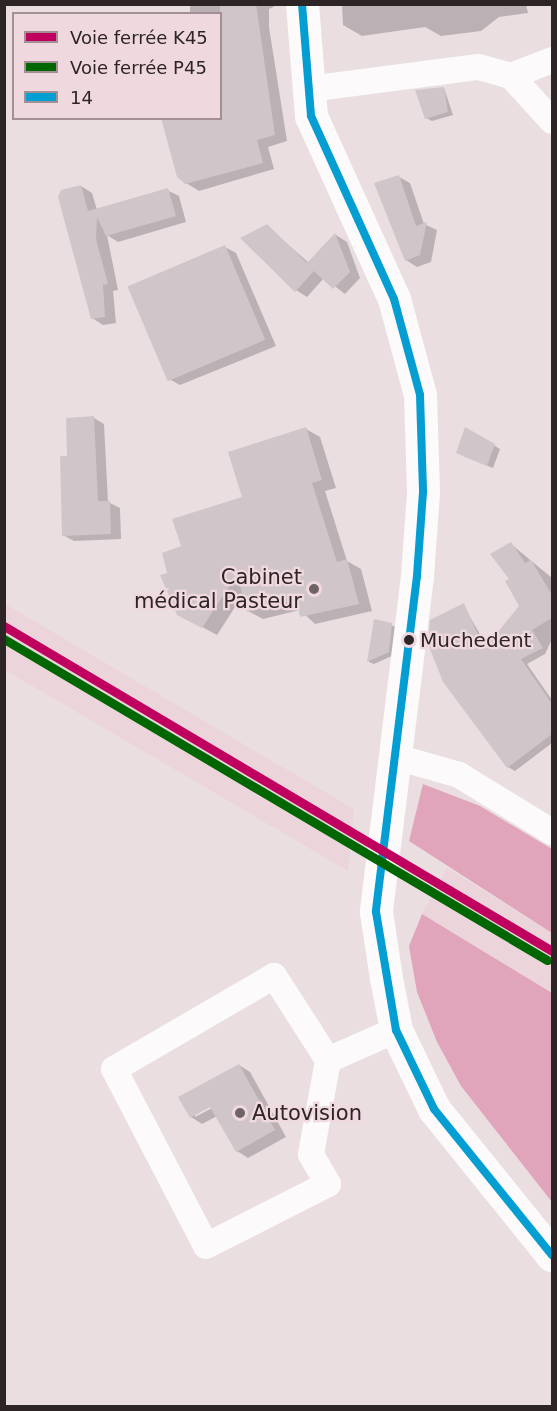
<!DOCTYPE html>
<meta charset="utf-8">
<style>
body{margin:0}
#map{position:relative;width:557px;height:1411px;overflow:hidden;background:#eadee1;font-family:"DejaVu Sans",sans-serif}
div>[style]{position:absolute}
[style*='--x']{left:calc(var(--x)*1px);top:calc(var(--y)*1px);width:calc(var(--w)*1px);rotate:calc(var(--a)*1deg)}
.built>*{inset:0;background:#ecd4db}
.forest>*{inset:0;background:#e0a5ba}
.shadow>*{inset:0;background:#0003}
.building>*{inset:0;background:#d0c6c9;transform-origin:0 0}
.minor>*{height:26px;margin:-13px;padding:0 13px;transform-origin:13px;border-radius:13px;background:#fcfafa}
.tertiary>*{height:33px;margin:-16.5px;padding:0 16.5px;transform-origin:16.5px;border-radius:16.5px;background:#fcfafa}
.bus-1>*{height:8px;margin:-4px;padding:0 4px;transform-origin:4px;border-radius:4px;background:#049ed3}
.rail-1>*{height:9px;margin:-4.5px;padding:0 4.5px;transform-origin:4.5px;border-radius:4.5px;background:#bf005f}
.rail-2>*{height:9px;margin:-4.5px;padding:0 4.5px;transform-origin:4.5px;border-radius:4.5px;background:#060}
.dots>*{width:16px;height:16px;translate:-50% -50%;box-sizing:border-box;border:3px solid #f0d8df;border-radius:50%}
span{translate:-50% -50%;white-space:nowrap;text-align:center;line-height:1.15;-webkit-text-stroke:4.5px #f0d8df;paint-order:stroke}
.bus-label{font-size:20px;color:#2d2426}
.left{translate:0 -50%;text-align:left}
.poi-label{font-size:21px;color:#2d2426}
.right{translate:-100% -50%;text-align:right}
.frame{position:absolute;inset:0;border:6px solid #2d2426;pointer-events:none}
.legend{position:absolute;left:12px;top:12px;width:210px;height:108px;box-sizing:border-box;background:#f0d8df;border:2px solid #a29095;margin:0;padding:8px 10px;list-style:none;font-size:18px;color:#2d2426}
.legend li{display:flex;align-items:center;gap:12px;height:30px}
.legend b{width:30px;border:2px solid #a29095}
</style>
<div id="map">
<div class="built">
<div style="clip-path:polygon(5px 604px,354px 809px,348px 871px,5px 670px)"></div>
<div style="clip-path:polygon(447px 868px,552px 933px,552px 993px,422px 914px)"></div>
</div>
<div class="forest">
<div style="clip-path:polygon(423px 784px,480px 806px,552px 849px,552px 933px,409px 841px)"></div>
<div style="clip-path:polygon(422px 914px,552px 993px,552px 1202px,461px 1086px,437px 1042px,417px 992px,409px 946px)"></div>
</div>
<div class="shadow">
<div style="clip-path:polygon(190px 4px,279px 4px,269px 9px,269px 27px,287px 141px,268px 147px,274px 169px,199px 191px,186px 183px,220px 118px,220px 14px,190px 14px)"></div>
<div style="clip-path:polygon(342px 4px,526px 4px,528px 13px,499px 17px,481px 31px,441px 36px,425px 27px,362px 36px,343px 25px)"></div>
<div style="clip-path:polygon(444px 88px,453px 115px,432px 121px,426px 118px)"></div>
<div style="clip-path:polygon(399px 177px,410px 183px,424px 224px,437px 230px,431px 262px,417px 267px,406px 260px)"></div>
<div style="clip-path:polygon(81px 186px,92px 193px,97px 210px,167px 190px,179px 196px,186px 222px,118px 242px,107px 235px,118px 290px,113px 291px,116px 323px,103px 325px,92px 318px)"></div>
<div style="clip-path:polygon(267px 226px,309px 263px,336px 235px,347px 242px,360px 278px,345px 294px,324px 278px,307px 297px,296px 290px)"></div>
<div style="clip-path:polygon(225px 247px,236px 253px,276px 346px,180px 385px,169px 379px)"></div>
<div style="clip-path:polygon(94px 418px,104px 424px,108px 502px,120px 508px,121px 539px,74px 541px,63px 535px,68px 457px)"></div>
<div style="clip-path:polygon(306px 429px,320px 437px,336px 488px,325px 491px,347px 561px,361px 569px,372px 611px,315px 624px,300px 610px,263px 619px,248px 611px,244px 593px,217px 635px,193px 622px,169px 574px,183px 547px,244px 498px)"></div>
<div style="clip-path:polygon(466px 429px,500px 449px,493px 468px,463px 456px)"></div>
<div style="clip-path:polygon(511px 544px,552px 578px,552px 639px,545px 654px,527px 664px,552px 700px,552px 743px,515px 771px,508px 767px,463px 605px,488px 648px,521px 606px,512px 579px)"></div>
<div style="clip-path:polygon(375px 621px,397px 627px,394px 655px,374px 664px,369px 662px)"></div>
<div style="clip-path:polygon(evenodd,239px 1065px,250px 1072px,286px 1137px,248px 1158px,237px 1151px,217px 1116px,202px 1124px,191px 1117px,239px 1065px,216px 1102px,218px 1105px,195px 1117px,195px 1114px,216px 1102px)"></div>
</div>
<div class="building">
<div style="clip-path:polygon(220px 4px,256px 4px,275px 135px,257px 140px,263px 163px,185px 184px,177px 177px,161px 118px,220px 118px)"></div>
<div style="clip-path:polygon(444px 87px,448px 112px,425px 119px,415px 90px)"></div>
<div style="clip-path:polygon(399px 175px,416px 226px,427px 222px,420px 255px,405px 261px,374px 183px)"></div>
<div style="clip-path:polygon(81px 185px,88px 211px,168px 188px,176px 216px,106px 236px,97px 217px,96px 239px,108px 284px,103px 285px,105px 317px,91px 319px,58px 197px,61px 190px)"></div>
<div style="clip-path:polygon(267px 224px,307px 263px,335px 233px,350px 272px,333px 289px,314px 271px,295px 292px,240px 238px)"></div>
<div style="left:225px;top:245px;width:103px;height:106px;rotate:67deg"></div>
<div style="clip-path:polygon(94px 416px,98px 501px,110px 501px,111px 534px,62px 536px,60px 456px,67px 456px,66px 418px)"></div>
<div style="clip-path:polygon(306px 427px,322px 480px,312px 483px,337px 562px,347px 559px,359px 604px,300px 617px,297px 604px,289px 601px,247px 612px,237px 574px,202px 628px,177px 615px,160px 575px,167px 573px,162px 553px,181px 546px,172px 519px,242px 497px,228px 452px)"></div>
<div style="clip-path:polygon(465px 427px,495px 444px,487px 466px,456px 453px)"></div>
<div style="clip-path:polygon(511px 542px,525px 563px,531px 560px,552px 595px,552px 618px,532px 630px,543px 648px,521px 659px,552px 704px,552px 734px,507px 768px,443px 682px,428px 644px,430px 620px,464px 603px,484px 649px,519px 606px,505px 581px,509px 579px,490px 554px)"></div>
<div style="clip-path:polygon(374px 619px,392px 623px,389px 652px,367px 662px)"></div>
<div style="clip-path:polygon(239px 1064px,275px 1130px,236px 1152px,210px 1107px,190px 1118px,178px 1097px)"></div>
</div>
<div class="minor">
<div style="--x:511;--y:76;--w:44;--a:-21.3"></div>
<div style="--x:309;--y:89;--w:171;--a:-7.4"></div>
<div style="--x:479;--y:67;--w:33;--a:16"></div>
<div style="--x:511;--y:76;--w:61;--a:47.7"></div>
<div style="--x:396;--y:757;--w:66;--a:15.9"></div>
<div style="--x:459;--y:775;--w:109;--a:31.5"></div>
<div style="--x:328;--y:1060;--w:100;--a:-122.7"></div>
<div style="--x:274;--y:976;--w:185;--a:149.8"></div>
<div style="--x:114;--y:1069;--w:199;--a:62.5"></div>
<div style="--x:206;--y:1246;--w:137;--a:-26.9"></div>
<div style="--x:328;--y:1184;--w:34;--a:-120"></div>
<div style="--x:311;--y:1154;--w:96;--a:-79.7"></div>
<div style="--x:328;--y:1060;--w:74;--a:-23.8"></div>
</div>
<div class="tertiary">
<div style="--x:302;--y:4;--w:112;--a:85.4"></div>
<div style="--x:311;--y:116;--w:201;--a:65.6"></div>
<div style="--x:394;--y:299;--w:99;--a:74.8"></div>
<div style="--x:420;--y:395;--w:97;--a:88.2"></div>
<div style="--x:423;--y:492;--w:84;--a:94.1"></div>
<div style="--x:417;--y:576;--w:338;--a:97"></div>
<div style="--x:376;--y:912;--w:67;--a:81.4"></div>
<div style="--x:386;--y:978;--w:53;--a:79.1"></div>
<div style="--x:396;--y:1030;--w:88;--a:64.3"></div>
<div style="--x:434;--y:1109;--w:188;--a:51.1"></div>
</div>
<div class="bus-1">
<div style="--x:302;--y:4;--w:112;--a:85.4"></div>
<div style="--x:311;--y:116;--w:201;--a:65.6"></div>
<div style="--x:394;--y:299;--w:99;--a:74.8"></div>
<div style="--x:420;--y:395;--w:97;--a:88.2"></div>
<div style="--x:423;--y:492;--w:84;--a:94.1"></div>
<div style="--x:417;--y:576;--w:338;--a:97"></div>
<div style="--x:376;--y:912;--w:120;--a:80.4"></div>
<div style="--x:396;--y:1030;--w:88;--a:64.3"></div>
<div style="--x:434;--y:1109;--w:188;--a:51.1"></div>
</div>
<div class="rail-1">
<div style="--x:4;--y:626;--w:637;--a:30.67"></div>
</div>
<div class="rail-2">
<div style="--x:4;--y:639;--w:631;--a:30.59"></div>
</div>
<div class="dots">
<div style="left:314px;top:589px;background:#6f6567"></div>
<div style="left:409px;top:640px;background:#2d2426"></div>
<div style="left:240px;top:1113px;background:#6f6567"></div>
</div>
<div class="bus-label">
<span class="left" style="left:420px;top:640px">Muchedent</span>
</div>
<div class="poi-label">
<span class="right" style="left:302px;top:589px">Cabinet<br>médical Pasteur</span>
<span class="left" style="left:252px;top:1113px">Autovision</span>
</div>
<div class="frame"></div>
<ul class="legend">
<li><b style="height:8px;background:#bf005f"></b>Voie ferrée K45</li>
<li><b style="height:8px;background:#060"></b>Voie ferrée P45</li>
<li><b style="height:8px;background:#049ed3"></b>14</li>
</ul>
</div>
